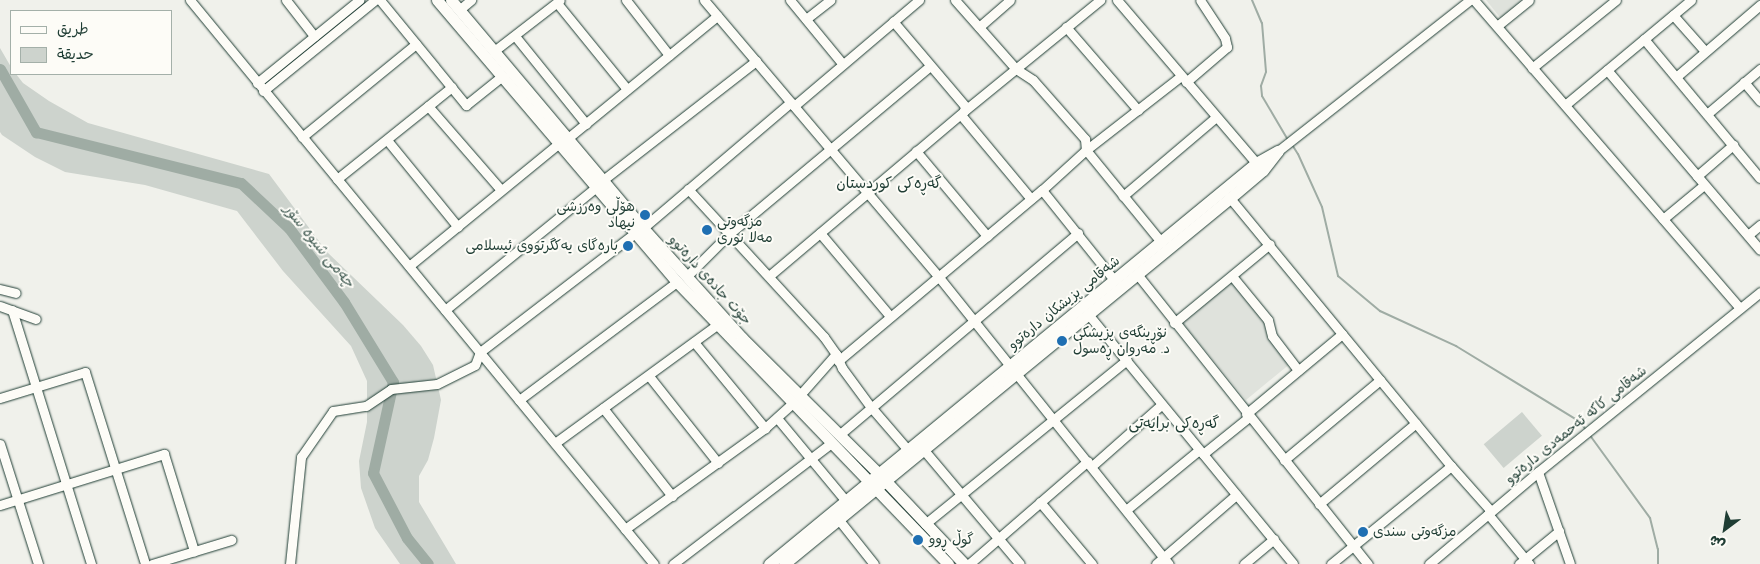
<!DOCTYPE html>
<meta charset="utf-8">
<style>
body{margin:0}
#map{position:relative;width:1760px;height:564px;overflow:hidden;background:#f0f1eb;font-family:"Comic Neue","Playpen Sans Arabic",sans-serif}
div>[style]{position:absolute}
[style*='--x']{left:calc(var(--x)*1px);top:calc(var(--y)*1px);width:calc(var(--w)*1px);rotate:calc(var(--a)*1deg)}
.built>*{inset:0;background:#dfe2dc}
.green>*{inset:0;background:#cdd3cd;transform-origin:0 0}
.stream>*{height:2px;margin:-1px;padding:0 1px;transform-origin:1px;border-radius:1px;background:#9faca4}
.river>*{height:11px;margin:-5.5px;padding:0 5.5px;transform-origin:5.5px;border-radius:5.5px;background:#9faca4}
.roads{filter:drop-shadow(0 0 1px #1f3d34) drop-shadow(0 0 1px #1f3d34)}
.minor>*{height:9px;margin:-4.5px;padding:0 4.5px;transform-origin:4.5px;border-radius:4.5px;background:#fdfcf7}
.major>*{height:11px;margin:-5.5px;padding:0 5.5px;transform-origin:5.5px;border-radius:5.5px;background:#fdfcf7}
.dots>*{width:14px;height:14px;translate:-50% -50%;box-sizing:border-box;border:2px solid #fdfcf7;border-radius:50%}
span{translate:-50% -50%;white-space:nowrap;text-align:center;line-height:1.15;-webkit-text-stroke:4px #fdfcf7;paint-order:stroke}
.poi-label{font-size:14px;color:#1f3d34}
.right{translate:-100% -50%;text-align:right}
.left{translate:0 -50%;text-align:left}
.street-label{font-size:14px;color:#1f3d34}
.neighbourhood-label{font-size:15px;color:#1f3d34}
.water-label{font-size:15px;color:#455e56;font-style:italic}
.legend{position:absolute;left:10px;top:10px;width:162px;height:65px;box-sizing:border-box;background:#fdfcf7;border:1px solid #a4b0a9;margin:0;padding:6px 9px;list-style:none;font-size:15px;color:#1f3d34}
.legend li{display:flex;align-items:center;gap:10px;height:25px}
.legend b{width:25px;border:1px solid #a4b0a9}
.north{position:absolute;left:1700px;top:504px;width:50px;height:50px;-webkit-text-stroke:4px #fdfcf7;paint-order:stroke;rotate:211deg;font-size:14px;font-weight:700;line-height:20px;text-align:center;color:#1f3d34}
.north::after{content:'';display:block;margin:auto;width:18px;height:22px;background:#1f3d34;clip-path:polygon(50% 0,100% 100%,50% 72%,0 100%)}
</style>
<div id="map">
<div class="built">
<div style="clip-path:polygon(1486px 0,1526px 0,1502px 20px)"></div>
<div style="clip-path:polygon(1232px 281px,1264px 320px,1267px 335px,1291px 363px,1246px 400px,1182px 322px)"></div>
</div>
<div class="green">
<div style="clip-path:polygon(0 48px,11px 67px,11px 74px,16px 74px,23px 83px,49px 101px,88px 123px,269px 174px,327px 252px,403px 325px,421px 346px,433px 365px,441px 400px,434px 438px,428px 460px,419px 476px,419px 502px,456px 564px,400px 564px,375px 528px,361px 488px,359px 461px,367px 422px,367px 381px,351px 346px,283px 271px,237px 211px,145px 185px,65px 172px,35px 157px,2px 135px,0 132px)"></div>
<div style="left:1522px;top:412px;width:31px;height:50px;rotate:50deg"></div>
</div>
<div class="stream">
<div style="--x:1252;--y:0;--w:25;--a:67"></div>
<div style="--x:1262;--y:23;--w:49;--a:85.3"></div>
<div style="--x:1266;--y:72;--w:15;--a:110"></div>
<div style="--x:1261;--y:86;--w:10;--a:84"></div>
<div style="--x:1262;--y:96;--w:51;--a:59.4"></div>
<div style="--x:1291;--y:143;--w:13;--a:58"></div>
<div style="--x:1298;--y:154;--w:58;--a:65.6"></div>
<div style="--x:1322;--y:207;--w:71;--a:76.9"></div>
<div style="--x:1338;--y:276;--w:55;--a:39.8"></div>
<div style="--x:1380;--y:311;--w:84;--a:24.7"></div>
<div style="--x:1456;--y:346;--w:144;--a:31.4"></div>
<div style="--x:1579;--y:421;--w:11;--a:52"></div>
<div style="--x:1589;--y:434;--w:104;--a:54"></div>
<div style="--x:1650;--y:518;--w:32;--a:76"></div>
<div style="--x:1658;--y:549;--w:15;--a:90"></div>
</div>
<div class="river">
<div style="--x:0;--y:69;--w:73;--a:60.3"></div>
<div style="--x:36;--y:132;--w:211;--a:14"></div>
<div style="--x:241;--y:183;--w:66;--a:43.2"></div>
<div style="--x:289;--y:228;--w:92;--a:53.4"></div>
<div style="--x:344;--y:302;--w:94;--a:58.5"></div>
<div style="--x:393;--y:382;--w:93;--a:102.4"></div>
<div style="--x:373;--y:473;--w:73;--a:62.4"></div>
<div style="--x:407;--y:538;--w:33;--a:51"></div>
</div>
<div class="roads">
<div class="minor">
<div style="--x:190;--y:0;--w:730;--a:50.56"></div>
<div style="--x:286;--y:0;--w:46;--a:52.1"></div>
<div style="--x:380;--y:0;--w:136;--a:50.7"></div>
<div style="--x:466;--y:105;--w:45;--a:-38.7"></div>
<div style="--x:626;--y:0;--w:70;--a:52"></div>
<div style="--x:704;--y:0;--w:362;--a:49.7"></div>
<div style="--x:938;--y:276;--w:369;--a:51.3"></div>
<div style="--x:790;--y:0;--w:82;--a:50.5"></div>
<div style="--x:955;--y:0;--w:92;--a:48.5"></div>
<div style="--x:1016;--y:69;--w:20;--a:33"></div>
<div style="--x:1033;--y:80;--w:79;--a:48.6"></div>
<div style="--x:1085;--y:139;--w:11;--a:85"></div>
<div style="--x:1086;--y:150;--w:119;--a:50.8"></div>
<div style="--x:1117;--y:0;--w:214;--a:49.5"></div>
<div style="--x:1474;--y:0;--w:407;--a:49.2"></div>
<div style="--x:557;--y:3;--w:111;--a:50.9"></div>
<div style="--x:459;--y:10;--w:16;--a:-40"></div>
<div style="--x:1673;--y:15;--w:48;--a:48.4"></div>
<div style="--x:806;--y:19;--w:31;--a:-38"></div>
<div style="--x:1497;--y:26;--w:41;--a:-39.1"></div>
<div style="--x:979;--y:27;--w:41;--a:-41.1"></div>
<div style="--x:1066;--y:27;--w:110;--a:49.1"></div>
<div style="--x:515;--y:36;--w:113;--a:51.1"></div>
<div style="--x:1644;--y:39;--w:181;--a:50.2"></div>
<div style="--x:494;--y:51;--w:83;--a:-37.7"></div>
<div style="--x:1532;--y:68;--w:108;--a:-39"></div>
<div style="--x:1607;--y:70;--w:236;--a:49.6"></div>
<div style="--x:1676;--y:77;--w:111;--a:-40.6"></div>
<div style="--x:1186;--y:82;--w:54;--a:-40.5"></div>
<div style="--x:1227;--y:47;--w:9;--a:-103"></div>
<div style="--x:1225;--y:38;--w:45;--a:-123.3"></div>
<div style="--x:1744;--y:82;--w:25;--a:50"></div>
<div style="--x:257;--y:83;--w:132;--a:-39.1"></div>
<div style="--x:263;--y:91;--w:144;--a:-39.1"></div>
<div style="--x:1565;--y:105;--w:164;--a:-39.8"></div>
<div style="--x:428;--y:106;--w:111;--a:49"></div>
<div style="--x:794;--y:106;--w:164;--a:-40.3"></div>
<div style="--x:964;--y:111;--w:176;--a:-39.2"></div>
<div style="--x:1707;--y:114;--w:70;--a:-40.3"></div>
<div style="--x:961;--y:115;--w:109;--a:50.2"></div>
<div style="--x:302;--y:137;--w:147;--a:-39.2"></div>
<div style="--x:568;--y:138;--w:193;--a:-39.3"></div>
<div style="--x:387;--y:140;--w:112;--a:50.8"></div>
<div style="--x:916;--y:151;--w:111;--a:50.1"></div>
<div style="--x:1278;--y:151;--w:244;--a:-38.2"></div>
<div style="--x:1697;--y:176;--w:48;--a:-40.7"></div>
<div style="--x:337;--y:179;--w:147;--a:-38.7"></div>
<div style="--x:603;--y:180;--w:194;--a:-37.9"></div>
<div style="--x:688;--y:189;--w:201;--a:47.4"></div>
<div style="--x:824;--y:337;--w:21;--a:55"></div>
<div style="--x:836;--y:354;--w:15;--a:67"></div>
<div style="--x:842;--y:368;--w:47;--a:53.6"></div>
<div style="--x:870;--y:406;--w:58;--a:49.2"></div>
<div style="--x:1042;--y:190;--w:115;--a:51.3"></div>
<div style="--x:1123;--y:196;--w:122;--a:-40.3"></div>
<div style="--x:1230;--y:198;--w:347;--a:50.5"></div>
<div style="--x:1451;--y:466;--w:60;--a:48.4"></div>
<div style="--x:1663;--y:219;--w:53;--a:-39.7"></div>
<div style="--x:643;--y:228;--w:194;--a:-40.4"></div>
<div style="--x:820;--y:233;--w:109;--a:49.9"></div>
<div style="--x:1748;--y:235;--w:16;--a:-40"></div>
<div style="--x:409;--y:266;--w:193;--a:-39.3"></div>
<div style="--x:1137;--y:274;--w:371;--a:51.5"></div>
<div style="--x:687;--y:276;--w:59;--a:-45"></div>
<div style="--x:729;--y:234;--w:262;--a:-39.9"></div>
<div style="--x:769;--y:276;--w:255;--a:-40.2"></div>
<div style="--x:964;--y:111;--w:5;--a:-79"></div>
<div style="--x:965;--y:106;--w:111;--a:-130.3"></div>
<div style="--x:1232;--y:276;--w:57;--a:50.7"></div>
<div style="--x:1268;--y:320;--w:16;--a:76"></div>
<div style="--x:1272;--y:336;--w:43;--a:52.6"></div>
<div style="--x:0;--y:289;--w:16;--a:14"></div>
<div style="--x:0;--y:306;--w:38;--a:20"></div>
<div style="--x:12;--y:310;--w:266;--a:72.7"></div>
<div style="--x:445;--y:310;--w:193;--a:-39.1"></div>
<div style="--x:1088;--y:314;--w:323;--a:50.6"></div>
<div style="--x:1174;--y:323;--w:124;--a:-39.5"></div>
<div style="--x:694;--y:342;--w:112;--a:50.5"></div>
<div style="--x:838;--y:361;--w:266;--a:-40"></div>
<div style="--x:1042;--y:190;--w:59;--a:-42.3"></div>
<div style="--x:1086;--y:150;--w:120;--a:-37.9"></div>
<div style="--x:649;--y:376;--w:111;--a:51.6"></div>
<div style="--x:799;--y:396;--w:56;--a:-48.6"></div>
<div style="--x:0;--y:398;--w:89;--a:-17"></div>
<div style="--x:85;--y:372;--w:201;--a:72.6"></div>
<div style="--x:519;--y:400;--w:197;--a:-36.8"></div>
<div style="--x:603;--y:408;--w:112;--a:51.9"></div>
<div style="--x:1246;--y:414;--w:125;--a:-39.8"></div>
<div style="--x:777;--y:418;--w:108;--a:50.3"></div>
<div style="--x:839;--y:435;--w:313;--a:-40.2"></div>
<div style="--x:555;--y:443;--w:200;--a:-36.1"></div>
<div style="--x:0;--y:444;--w:126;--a:72.4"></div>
<div style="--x:923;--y:449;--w:150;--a:49.9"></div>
<div style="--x:1203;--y:454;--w:59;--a:-38.8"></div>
<div style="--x:1284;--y:460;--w:125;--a:-39.8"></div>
<div style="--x:1092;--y:466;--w:92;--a:-41.5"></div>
<div style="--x:1538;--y:472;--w:97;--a:70.8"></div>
<div style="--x:1040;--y:502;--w:81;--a:50"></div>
<div style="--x:1319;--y:504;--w:126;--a:-39.9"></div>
<div style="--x:0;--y:505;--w:172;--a:-17.3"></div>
<div style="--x:164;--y:454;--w:102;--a:72.8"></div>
<div style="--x:1126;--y:510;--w:94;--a:-39.4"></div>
<div style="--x:1488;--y:514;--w:65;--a:50.6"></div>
<div style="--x:839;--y:520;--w:56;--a:51.5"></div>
<div style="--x:925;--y:524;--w:260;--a:-39.1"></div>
<div style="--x:625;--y:529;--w:173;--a:-35.8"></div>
<div style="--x:765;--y:428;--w:36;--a:-42"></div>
<div style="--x:152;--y:564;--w:83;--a:-16.9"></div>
<div style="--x:290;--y:564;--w:108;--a:-84.1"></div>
<div style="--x:301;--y:457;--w:56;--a:-55.2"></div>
<div style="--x:333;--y:411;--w:33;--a:-9"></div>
<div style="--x:366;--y:406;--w:30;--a:-34"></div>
<div style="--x:391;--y:389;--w:46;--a:-6.2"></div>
<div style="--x:437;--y:384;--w:42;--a:-26.6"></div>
<div style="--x:475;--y:365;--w:14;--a:-69"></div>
<div style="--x:480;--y:352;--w:194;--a:-37.5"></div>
<div style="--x:673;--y:564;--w:199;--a:-37.4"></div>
<div style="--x:969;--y:564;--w:157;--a:-40.9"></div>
<div style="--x:1156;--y:564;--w:106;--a:-40.8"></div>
<div style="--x:1244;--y:564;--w:39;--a:-40"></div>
<div style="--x:1331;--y:564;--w:155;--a:-39.2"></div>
<div style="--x:1429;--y:564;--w:143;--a:-40.2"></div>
<div style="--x:1538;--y:472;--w:286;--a:-39"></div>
<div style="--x:1519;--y:564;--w:52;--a:-39.5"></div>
</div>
<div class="major">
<div style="--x:437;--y:0;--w:370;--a:49.6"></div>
<div style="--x:677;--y:282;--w:391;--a:46.1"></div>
<div style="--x:451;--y:0;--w:298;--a:49.9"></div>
<div style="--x:643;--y:228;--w:148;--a:48"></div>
<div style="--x:742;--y:338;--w:193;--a:44.8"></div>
<div style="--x:879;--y:474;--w:124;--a:46.6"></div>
<div style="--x:769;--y:564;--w:631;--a:-39.47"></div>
<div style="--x:1256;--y:163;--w:25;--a:-29"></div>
<div style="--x:784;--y:564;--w:577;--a:-39.37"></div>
<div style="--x:1230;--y:198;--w:43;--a:-40.3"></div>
<div style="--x:1263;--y:170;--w:23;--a:-52"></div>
</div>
</div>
<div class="dots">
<div style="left:645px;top:215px;background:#1f6fb2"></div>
<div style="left:707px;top:230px;background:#1f6fb2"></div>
<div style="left:628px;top:246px;background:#1f6fb2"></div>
<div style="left:1062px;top:341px;background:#1f6fb2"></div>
<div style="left:1363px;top:532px;background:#1f6fb2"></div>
<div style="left:918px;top:540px;background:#1f6fb2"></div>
</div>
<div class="poi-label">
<span class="right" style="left:635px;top:215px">هۆڵی وەرزشی<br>نیهاد</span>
<span class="left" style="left:717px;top:230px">مزگەوتی<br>مەلا نوری</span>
<span class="right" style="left:618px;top:246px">بارەگای یەکگرتووی ئیسلامی</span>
<span class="left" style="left:1073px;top:341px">نۆڕینگەی پزیشکی<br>د. مەروان ڕەسول</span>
<span class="left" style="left:1373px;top:532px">مزگەوتی سندی</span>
<span class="left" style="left:929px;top:540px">گوڵ ڕوو</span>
</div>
<div class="street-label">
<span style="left:710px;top:280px;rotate:48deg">جۆت جادەی دارەتوو</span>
<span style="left:1064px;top:303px;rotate:-39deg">شەقامی پزیشکان دارەتوو</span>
<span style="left:1576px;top:425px;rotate:-39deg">شەقامی کاکە ئەحمەدی دارەتوو</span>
</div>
<div class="neighbourhood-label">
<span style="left:889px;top:184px">گەڕەکی کوردستان</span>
<span style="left:1174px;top:424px">گەڕەکی برایەتی</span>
</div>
<div class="water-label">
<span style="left:319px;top:246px;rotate:51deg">چەمی شیوە سۆر</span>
</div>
<ul class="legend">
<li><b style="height:6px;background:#fdfcf7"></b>طريق</li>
<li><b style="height:14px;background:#cdd3cd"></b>حديقة</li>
</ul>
<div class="north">ش</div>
</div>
